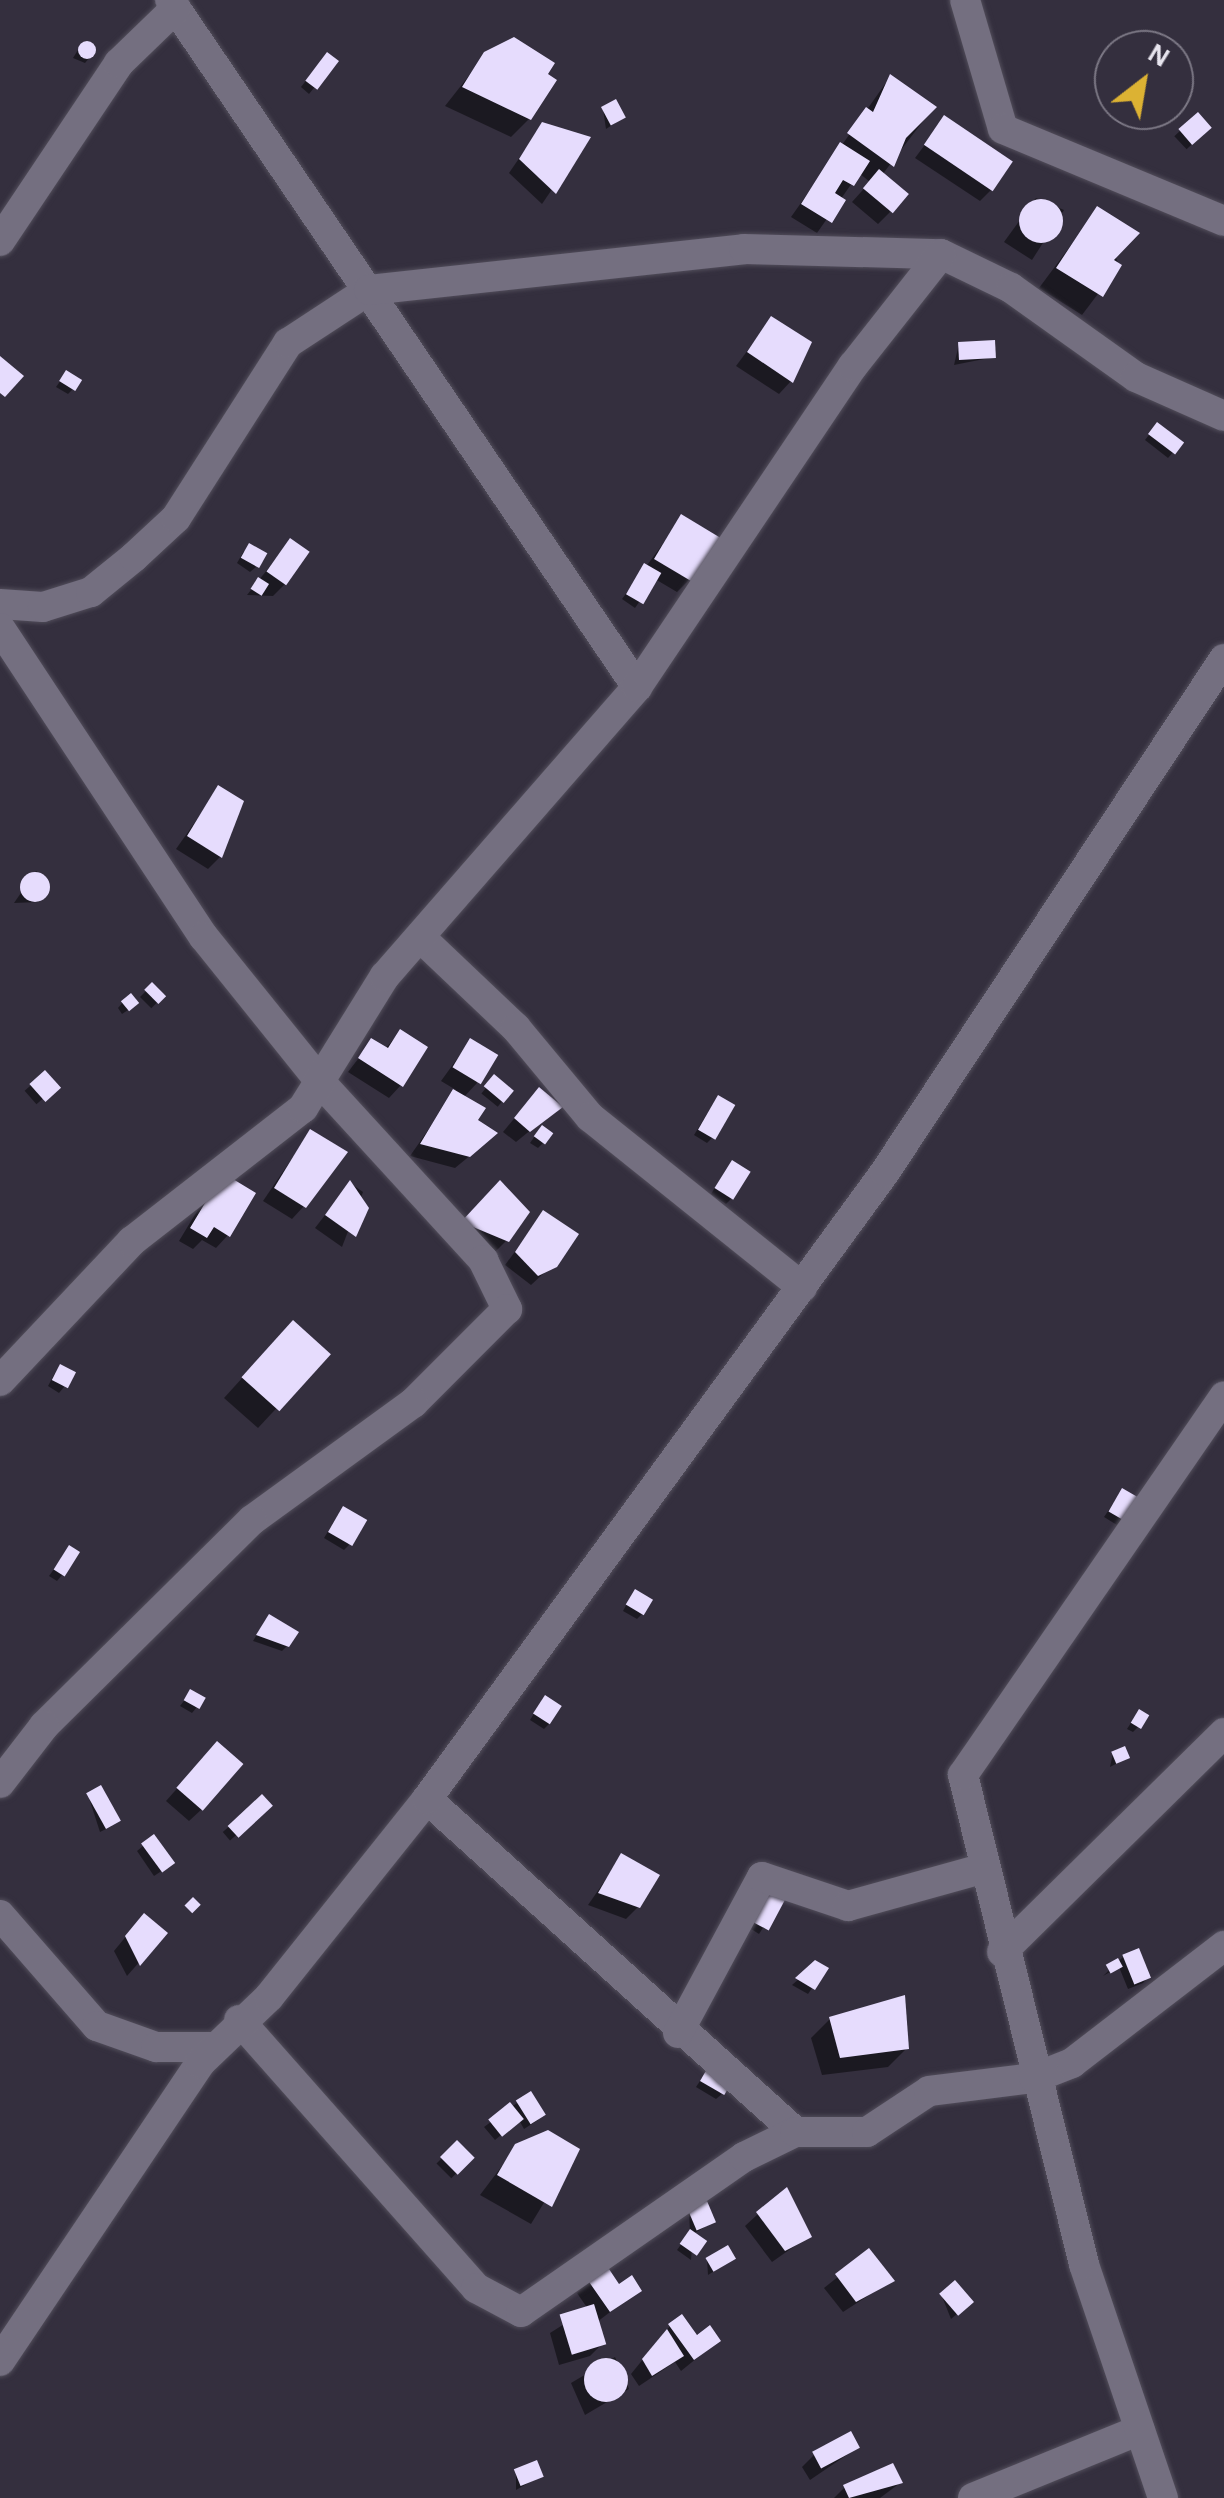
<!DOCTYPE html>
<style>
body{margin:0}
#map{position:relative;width:1224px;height:2498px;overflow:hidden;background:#342f3e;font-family:"Alegreya Sans",sans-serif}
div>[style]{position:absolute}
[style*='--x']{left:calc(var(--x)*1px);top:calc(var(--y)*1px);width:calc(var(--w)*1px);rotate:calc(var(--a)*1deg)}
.shadow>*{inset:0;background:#0007;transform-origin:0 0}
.building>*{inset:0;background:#e6dcfd;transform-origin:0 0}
.round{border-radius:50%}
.roads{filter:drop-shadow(0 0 2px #514d5a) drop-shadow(0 0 2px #514d5a)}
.street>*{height:30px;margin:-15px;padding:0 15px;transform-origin:15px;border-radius:15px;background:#746f80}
span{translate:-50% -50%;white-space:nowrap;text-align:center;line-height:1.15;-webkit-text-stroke:10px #342f3e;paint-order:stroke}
.north{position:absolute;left:1094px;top:30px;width:100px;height:100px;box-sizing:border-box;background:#342f3e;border:2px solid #7c7885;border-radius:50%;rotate:31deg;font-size:28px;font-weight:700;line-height:40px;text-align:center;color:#e8e5ef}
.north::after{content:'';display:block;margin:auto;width:35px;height:45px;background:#dcb233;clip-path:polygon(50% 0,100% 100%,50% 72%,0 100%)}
</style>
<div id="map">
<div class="shadow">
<div style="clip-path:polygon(83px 42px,96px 50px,85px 63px,73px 58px)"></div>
<div style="clip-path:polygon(486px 54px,530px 118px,511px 137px,445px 106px)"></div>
<div style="clip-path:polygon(322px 60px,336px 61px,309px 94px,301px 87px)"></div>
<div style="clip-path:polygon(890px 77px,933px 108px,882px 175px,890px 212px,878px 224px,852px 202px,870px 182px,859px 173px,817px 233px,791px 217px)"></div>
<div style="clip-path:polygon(603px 109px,623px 118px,606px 129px)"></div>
<div style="left:1197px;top:115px;width:18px;height:31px;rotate:47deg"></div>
<div style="clip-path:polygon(945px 118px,992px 189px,980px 201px,915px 158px)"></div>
<div style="clip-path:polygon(542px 125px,587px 138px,542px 204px,509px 173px)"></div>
<div style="clip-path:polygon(1036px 198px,1064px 210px,1032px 260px,1004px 242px)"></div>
<div style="clip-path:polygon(1098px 209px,1119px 266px,1082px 315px,1039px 288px)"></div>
<div style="clip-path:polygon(771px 319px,791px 381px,779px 394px,736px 366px)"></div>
<div style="clip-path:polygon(959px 344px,994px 357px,954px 365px)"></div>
<div style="clip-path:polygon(66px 373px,73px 389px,68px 394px,56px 387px)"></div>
<div style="clip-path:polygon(1152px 431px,1181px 443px,1168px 458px,1145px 440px)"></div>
<div style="clip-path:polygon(682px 518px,689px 580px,677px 592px,655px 579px,635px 608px,622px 599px)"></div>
<div style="clip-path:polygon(290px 541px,286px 583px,273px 596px,247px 595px)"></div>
<div style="clip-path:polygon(244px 551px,256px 567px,250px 572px,237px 563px)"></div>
<div style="clip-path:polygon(219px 788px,220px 857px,208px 869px,176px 849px)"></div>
<div style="clip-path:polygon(36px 871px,48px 879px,38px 902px,14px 903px)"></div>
<div style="left:152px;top:985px;width:16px;height:17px;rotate:45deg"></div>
<div style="clip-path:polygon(123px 1002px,131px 1008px,122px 1014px,118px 1008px)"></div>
<div style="clip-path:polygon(400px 1032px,401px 1085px,389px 1098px,348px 1072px,372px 1041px,385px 1049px)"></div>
<div style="clip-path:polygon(470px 1041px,477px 1083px,463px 1098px,483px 1145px,455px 1168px,410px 1156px,456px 1090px,441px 1081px)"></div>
<div style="left:45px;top:1073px;width:18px;height:27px;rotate:49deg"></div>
<div style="left:494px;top:1078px;width:21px;height:20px;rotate:39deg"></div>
<div style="clip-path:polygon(527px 1103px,559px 1107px,516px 1142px,503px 1132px)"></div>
<div style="clip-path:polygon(713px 1104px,712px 1138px,707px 1143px,694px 1135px)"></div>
<div style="clip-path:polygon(310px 1132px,304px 1206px,292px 1219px,263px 1201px)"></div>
<div style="clip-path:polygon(537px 1133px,543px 1143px,538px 1148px,530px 1143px)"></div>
<div style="clip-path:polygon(727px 1168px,731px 1199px,726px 1204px,711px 1194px)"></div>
<div style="clip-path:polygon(350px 1183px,363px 1192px,342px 1247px,315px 1228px)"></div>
<div style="clip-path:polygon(500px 1183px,528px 1211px,507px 1240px,495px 1252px,451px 1235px)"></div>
<div style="clip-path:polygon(211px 1188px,228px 1235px,216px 1248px,202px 1240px,193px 1249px,179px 1241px)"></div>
<div style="clip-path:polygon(543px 1214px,544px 1273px,531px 1285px,505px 1265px)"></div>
<div style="clip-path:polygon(275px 1342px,327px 1354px,258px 1428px,224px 1398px)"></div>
<div style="clip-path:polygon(55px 1373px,64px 1387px,59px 1393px,48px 1386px)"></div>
<div style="clip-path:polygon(1122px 1491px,1123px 1520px,1117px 1525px,1104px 1517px)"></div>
<div style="clip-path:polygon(338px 1515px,349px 1545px,344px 1550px,324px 1538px)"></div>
<div style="clip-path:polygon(69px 1548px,62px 1575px,57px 1581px,49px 1576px)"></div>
<div style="clip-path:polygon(630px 1598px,643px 1613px,637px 1619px,623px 1611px)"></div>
<div style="clip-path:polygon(264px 1623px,287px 1646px,282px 1651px,253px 1641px)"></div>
<div style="clip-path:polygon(190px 1693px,197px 1707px,192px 1713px,180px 1706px)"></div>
<div style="clip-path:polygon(540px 1704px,549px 1724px,544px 1729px,530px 1720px)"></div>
<div style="clip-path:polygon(1134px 1718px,1138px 1727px,1133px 1732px,1127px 1729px)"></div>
<div style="clip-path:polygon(1113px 1753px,1127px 1758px,1110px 1767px)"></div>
<div style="clip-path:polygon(205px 1757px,202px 1809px,189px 1821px,166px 1801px)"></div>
<div style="clip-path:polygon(88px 1795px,112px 1826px,100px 1832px)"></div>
<div style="left:262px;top:1798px;width:11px;height:52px;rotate:49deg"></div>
<div style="clip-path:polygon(154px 1837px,166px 1868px,154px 1876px,137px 1851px)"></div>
<div style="clip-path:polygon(622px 1856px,638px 1907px,626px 1919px,588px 1905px)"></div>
<div style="clip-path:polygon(783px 1897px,759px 1934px,748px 1927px)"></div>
<div style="clip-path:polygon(132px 1929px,164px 1934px,127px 1976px,114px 1951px)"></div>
<div style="clip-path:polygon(1123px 1957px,1148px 1977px,1143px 1983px,1128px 1989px,1119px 1967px,1103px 1976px)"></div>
<div style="clip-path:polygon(816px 1964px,825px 1969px,808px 1994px,792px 1985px)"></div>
<div style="clip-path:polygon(830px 2019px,907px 2048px,888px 2067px,822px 2075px,811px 2038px)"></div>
<div style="clip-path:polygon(702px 2078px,722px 2094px,716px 2099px,696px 2087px)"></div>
<div style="clip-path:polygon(517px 2103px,538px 2120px,524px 2129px,519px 2120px,495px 2140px,484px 2127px)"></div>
<div style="left:457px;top:2143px;width:21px;height:29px;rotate:45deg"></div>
<div style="clip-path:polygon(517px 2146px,576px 2150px,531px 2224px,480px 2195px)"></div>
<div style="clip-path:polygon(689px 2211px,713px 2222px,693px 2234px,691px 2260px,677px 2250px,690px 2232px)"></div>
<div style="clip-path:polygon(758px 2214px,809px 2236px,772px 2262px,745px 2226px)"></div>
<div style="clip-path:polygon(869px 2252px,891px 2281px,843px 2312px,824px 2288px)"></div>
<div style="clip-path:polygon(707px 2259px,733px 2259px,708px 2275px)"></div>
<div style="clip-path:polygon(589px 2281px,639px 2290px,597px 2322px,603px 2343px,590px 2356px,559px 2365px,550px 2333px,588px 2309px,577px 2293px)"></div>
<div style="clip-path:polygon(941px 2294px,965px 2307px,951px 2319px)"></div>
<div style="clip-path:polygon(670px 2326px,718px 2341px,681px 2371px,675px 2362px,639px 2386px,631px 2374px)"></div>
<div style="clip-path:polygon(615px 2357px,629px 2389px,585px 2415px,571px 2383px)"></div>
<div style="clip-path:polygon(857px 2448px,810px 2480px,802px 2467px,814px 2455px)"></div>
<div style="clip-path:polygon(516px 2472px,541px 2476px,516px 2490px)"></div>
<div style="clip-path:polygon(900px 2483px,880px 2498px,834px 2498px,845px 2487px)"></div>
</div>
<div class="building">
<div style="clip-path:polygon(514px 37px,555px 63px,548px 74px,557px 80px,531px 120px,462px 87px,484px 52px)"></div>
<div class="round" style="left:78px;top:41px;width:18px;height:18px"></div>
<div style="left:327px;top:52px;width:15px;height:36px;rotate:37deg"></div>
<div style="clip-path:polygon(890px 74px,937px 107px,906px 138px,894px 167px,847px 133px,866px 107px,873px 112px)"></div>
<div style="left:616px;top:99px;width:21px;height:17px;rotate:62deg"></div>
<div style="left:1198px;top:112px;width:21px;height:26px;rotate:49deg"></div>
<div style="left:944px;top:115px;width:83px;height:36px;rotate:34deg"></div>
<div style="clip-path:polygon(542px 122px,591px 137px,556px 194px,519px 159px)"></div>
<div style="clip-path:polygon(840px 142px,870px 161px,854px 186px,843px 180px,835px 193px,846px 200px,832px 223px,801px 204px)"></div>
<div style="left:879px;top:169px;width:39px;height:25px;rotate:40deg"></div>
<div class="round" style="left:1019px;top:199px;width:44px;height:44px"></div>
<div style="clip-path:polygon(1097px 206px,1140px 233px,1114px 260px,1122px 265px,1103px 297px,1056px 268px)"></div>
<div style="clip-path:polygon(771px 316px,812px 342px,793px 383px,747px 352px)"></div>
<div style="left:995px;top:340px;width:18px;height:37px;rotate:87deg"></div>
<div style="clip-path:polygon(0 356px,24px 376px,5px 397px,0 393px)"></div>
<div style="left:66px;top:370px;width:19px;height:13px;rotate:32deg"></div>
<div style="left:1157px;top:422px;width:34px;height:15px;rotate:37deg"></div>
<div style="clip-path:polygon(681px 514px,724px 540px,691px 581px,654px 559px)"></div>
<div style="left:290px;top:538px;width:24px;height:41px;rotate:35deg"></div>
<div style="left:249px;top:543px;width:21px;height:17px;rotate:29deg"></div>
<div style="left:644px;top:563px;width:20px;height:36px;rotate:30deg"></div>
<div style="left:258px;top:577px;width:13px;height:14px;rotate:32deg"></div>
<div style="clip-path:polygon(218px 785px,244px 801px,222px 858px,187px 836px)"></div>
<div class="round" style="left:20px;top:872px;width:30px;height:30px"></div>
<div style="left:152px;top:982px;width:20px;height:11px;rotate:45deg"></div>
<div style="left:131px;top:993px;width:13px;height:13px;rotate:51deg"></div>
<div style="clip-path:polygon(400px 1029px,428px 1047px,403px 1087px,358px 1058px,371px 1038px,388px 1048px)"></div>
<div style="left:470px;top:1038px;width:33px;height:34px;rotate:31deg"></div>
<div style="left:45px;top:1070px;width:24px;height:21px;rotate:48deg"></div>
<div style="left:494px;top:1074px;width:26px;height:16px;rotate:40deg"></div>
<div style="clip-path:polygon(539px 1087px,563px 1107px,530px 1132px,514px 1118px)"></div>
<div style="clip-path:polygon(453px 1089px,486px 1108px,478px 1120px,498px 1133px,470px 1157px,420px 1144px)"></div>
<div style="left:718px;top:1095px;width:20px;height:40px;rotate:30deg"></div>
<div style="left:542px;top:1125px;width:14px;height:14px;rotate:36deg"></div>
<div style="clip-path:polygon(310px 1129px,348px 1152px,306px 1208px,274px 1188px)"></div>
<div style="left:732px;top:1160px;width:22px;height:33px;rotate:32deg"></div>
<div style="clip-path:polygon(223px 1173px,256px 1193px,230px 1237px,214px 1227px,207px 1238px,190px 1228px)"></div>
<div style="clip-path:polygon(350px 1180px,369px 1208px,356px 1237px,325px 1215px)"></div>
<div style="clip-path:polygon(500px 1180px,530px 1212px,509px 1242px,461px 1222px)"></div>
<div style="clip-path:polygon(543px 1210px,579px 1234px,557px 1267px,538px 1276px,515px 1252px)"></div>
<div style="left:293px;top:1320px;width:51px;height:77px;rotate:42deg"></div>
<div style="left:60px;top:1364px;width:18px;height:18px;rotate:27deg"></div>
<div style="left:1122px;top:1488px;width:20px;height:27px;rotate:30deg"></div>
<div style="left:343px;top:1506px;width:28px;height:30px;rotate:30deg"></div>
<div style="left:69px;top:1545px;width:13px;height:29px;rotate:32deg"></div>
<div style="left:635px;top:1589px;width:21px;height:18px;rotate:31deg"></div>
<div style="clip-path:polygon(269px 1614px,299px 1632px,289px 1647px,256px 1635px)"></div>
<div style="left:190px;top:1689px;width:18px;height:13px;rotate:29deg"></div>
<div style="left:545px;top:1695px;width:20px;height:22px;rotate:33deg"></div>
<div style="left:1139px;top:1709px;width:12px;height:16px;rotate:31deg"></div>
<div style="left:217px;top:1741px;width:35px;height:62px;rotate:41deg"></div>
<div style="left:1125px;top:1746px;width:13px;height:15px;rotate:67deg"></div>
<div style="left:101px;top:1785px;width:41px;height:17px;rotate:61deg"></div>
<div style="left:262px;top:1794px;width:16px;height:47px;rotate:47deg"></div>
<div style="left:154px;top:1834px;width:36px;height:16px;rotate:54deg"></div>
<div style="clip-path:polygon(621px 1853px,660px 1875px,640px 1908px,598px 1893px)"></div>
<div style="left:772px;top:1888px;width:17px;height:39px;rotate:28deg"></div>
<div style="left:193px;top:1897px;width:11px;height:12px;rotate:45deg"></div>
<div style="clip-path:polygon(144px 1913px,168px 1933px,140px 1966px,125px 1936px)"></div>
<div style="left:1139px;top:1948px;width:32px;height:18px;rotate:68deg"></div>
<div style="left:1118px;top:1958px;width:10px;height:14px;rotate:61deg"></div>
<div style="clip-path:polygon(815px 1960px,829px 1968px,815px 1990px,795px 1978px)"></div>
<div style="clip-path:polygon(905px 1995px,909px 2049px,840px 2058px,829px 2017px)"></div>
<div style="left:707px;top:2069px;width:28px;height:14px;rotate:30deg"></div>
<div style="left:531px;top:2091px;width:28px;height:18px;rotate:58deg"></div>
<div style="left:510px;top:2102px;width:22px;height:28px;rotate:51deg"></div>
<div style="clip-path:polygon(548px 2130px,580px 2149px,552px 2207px,497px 2175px,515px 2144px)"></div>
<div style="left:457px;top:2140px;width:25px;height:24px;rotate:45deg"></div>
<div style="clip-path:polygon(787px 2187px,812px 2237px,785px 2251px,756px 2212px)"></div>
<div style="left:707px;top:2201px;width:23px;height:21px;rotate:67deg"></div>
<div style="left:690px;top:2229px;width:21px;height:18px;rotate:35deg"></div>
<div style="left:728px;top:2245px;width:16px;height:26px;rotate:60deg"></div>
<div style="clip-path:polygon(869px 2248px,895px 2281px,856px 2302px,835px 2274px)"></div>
<div style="clip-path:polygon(607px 2266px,619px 2284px,632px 2275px,642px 2291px,610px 2312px,587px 2279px)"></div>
<div style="left:955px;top:2280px;width:29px;height:21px;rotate:49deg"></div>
<div style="left:594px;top:2304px;width:42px;height:36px;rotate:73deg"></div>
<div style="clip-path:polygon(682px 2314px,697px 2335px,710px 2325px,721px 2341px,694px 2360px,668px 2324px)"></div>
<div style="clip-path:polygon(667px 2329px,684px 2356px,652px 2376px,642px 2359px)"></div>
<div class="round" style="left:584px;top:2358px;width:44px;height:44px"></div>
<div style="left:851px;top:2431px;width:19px;height:44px;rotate:62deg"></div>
<div style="left:537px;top:2460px;width:18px;height:25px;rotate:68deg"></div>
<div style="clip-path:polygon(893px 2463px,903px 2483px,849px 2498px,843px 2485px)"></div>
</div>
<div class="roads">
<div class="street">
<div style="--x:170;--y:0;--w:831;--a:55.79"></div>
<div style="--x:965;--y:0;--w:134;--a:73.6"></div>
<div style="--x:1003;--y:129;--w:239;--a:22.6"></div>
<div style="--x:0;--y:241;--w:214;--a:-56.2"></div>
<div style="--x:119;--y:63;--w:79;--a:-44"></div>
<div style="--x:0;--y:604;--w:43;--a:4"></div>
<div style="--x:43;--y:607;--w:50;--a:-17.4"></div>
<div style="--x:91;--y:592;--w:55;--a:-39.1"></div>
<div style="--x:134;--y:557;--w:57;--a:-42.9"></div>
<div style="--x:176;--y:518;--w:208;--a:-57.4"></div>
<div style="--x:288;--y:343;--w:97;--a:-33.2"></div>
<div style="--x:369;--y:290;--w:377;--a:-6.2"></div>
<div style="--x:744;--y:249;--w:197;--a:1.5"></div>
<div style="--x:941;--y:254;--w:78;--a:25.9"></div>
<div style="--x:1011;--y:288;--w:153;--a:35.5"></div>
<div style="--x:1136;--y:377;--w:96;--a:23.9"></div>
<div style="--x:0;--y:628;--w:370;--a:56.6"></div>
<div style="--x:204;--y:937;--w:189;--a:51.2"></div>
<div style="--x:322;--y:1084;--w:239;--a:47.5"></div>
<div style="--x:483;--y:1260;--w:55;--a:63.9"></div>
<div style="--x:507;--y:1309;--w:133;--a:135"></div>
<div style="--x:413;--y:1403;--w:199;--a:144"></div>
<div style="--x:252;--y:1520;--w:293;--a:135.3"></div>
<div style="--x:44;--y:1726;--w:72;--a:127.7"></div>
<div style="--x:420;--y:937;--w:132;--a:43.5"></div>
<div style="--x:516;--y:1028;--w:116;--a:50.3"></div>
<div style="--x:590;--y:1117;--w:272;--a:38.7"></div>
<div style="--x:0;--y:1381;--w:192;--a:-46.7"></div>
<div style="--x:132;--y:1241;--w:217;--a:-37.9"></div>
<div style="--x:303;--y:1108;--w:155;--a:-58.2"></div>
<div style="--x:385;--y:976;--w:383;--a:-48.9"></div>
<div style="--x:637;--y:687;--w:387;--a:-56.1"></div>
<div style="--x:853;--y:366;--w:142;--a:-51.8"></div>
<div style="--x:427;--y:1799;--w:496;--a:42.1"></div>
<div style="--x:0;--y:1915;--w:147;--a:48.9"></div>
<div style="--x:97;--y:2026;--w:63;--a:19.6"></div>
<div style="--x:156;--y:2047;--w:59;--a:0"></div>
<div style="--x:1002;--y:1952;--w:312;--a:-44.6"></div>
<div style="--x:239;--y:2020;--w:358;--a:48.5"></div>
<div style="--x:476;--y:2288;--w:51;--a:28.1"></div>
<div style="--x:521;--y:2312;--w:272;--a:-34.8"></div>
<div style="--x:744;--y:2157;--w:57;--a:-26.1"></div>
<div style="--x:795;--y:2132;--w:72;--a:0"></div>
<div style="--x:867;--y:2132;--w:74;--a:-33.5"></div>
<div style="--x:929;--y:2091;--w:106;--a:-7.1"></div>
<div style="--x:1034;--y:2078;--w:41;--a:-21.5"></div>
<div style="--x:1072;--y:2063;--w:192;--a:-37.6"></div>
<div style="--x:678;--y:2033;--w:177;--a:-61.7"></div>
<div style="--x:762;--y:1877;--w:91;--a:18.6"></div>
<div style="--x:848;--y:1906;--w:142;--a:-15.5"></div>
<div style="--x:0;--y:2361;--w:359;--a:-56.1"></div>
<div style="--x:200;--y:2063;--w:95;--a:-43.7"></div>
<div style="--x:269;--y:1997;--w:253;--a:-51.4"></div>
<div style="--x:427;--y:1799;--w:776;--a:-53.85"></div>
<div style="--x:885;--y:1172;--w:615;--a:-56.54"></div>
<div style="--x:973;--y:2498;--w:180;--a:-22.2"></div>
<div style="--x:1163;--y:2498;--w:247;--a:-108.7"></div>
<div style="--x:1084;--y:2264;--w:504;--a:-103.9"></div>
<div style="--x:963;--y:1775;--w:460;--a:-55.4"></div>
</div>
</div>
<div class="north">N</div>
</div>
